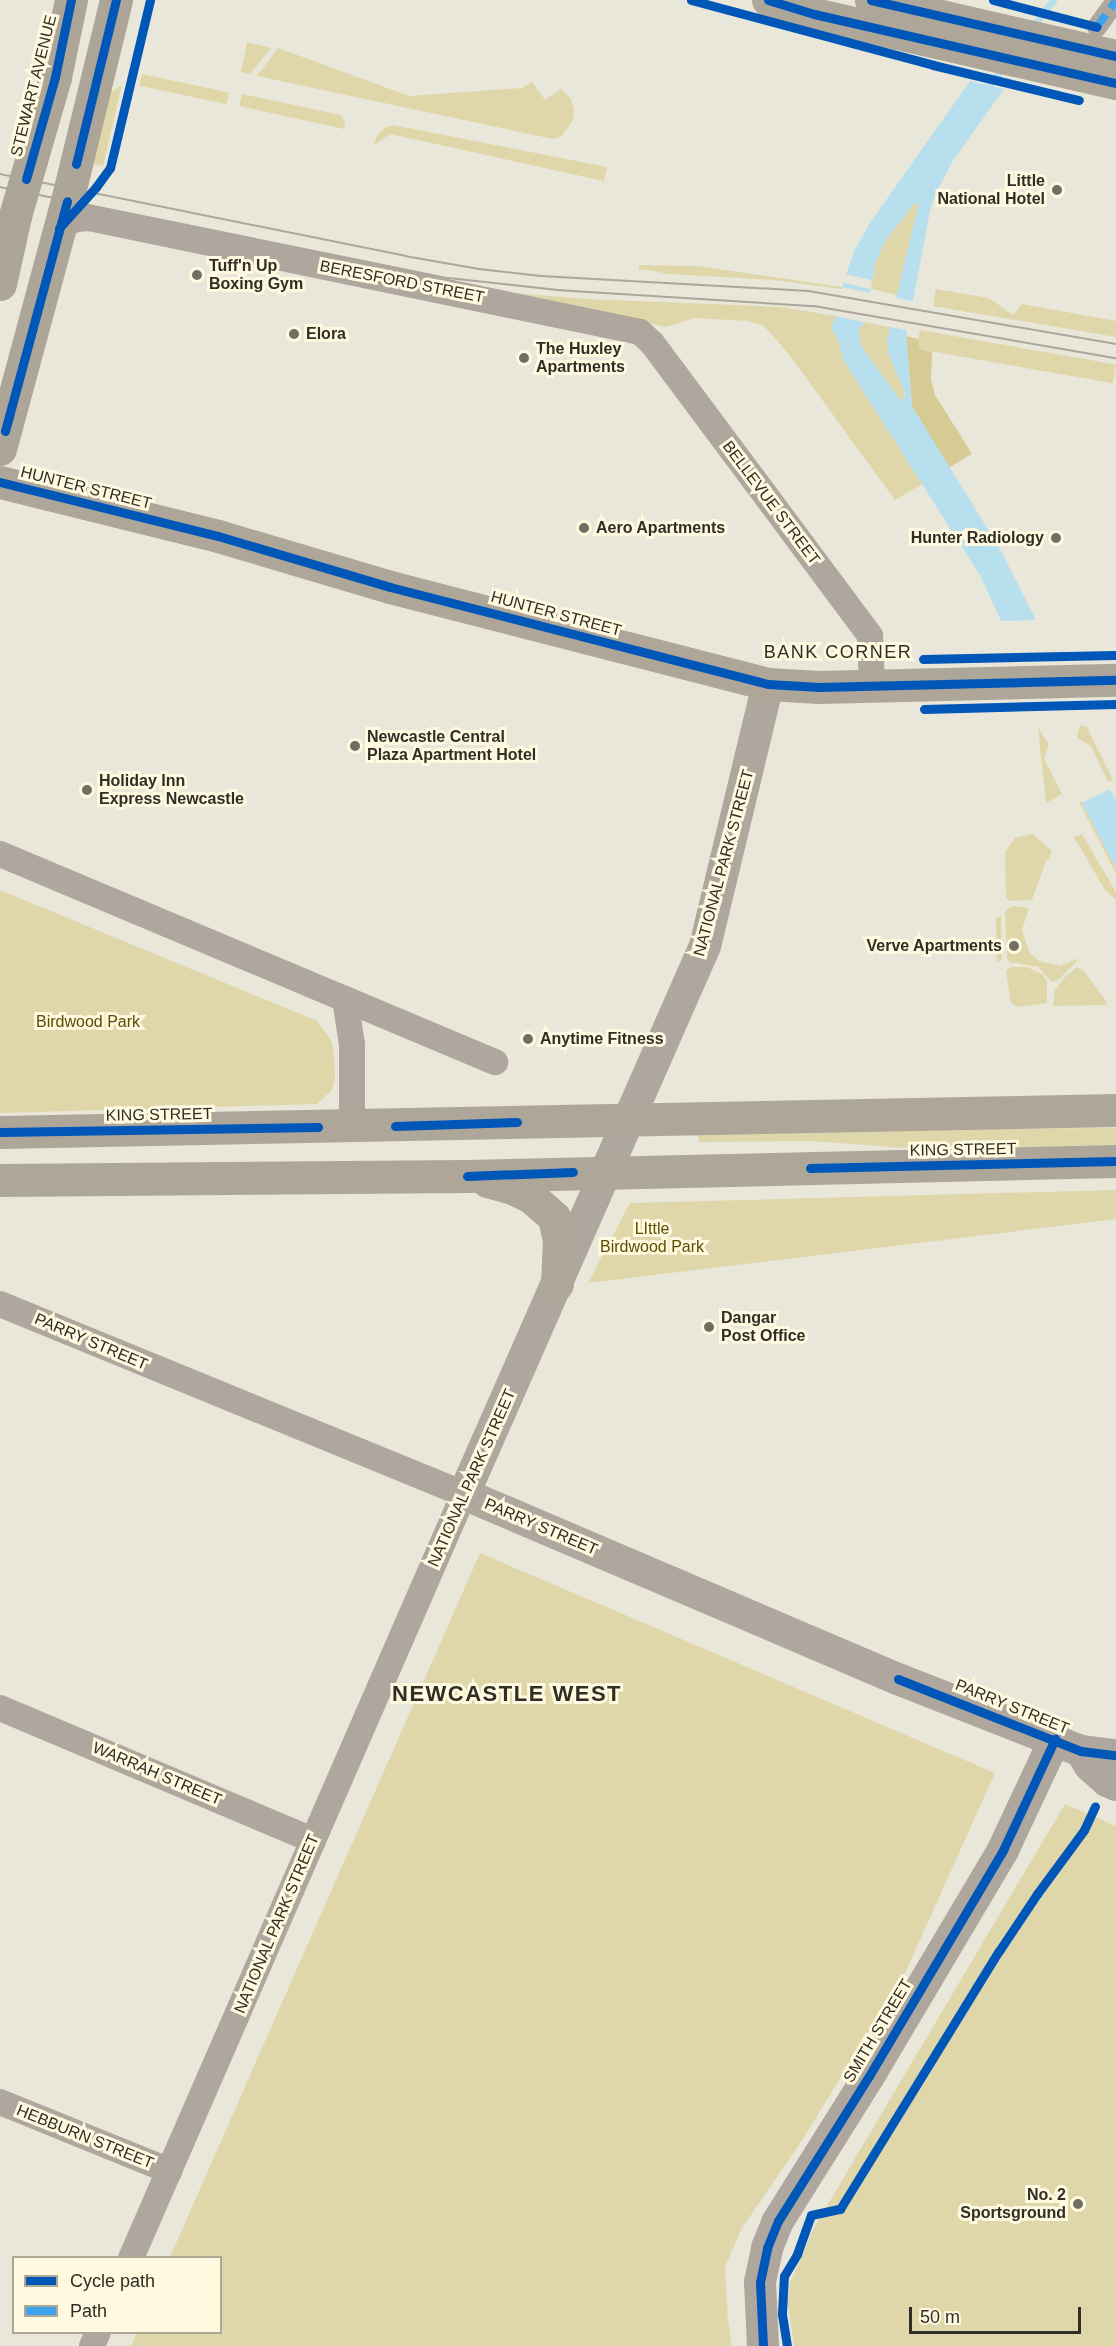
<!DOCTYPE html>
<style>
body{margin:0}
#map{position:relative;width:1116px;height:2346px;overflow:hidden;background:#e9e7d9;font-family:Arial,sans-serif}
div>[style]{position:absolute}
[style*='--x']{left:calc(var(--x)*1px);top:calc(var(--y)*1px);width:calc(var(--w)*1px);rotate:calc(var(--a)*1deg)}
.green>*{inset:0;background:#dfd7aa;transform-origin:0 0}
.forest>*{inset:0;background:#d6cb92}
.water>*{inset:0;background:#b7dfed}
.pier>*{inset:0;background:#e9e7d9;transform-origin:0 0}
.stream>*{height:7px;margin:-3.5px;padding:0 3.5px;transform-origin:3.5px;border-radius:3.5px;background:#b7dfed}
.pedestrian>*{height:20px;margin:-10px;padding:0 10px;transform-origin:10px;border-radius:10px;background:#afa69d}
.minor>*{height:26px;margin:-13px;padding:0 13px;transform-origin:13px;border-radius:13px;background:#afa69d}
.tertiary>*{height:32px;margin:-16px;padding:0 16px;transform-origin:16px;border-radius:16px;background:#afa69d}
.secondary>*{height:33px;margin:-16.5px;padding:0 16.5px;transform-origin:16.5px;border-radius:16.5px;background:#aea699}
.trunk>*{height:33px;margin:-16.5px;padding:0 16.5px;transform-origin:16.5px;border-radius:16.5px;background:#ada698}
.tram>*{height:1.5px;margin:-0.75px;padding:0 0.75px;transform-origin:0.75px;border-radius:0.75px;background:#aca69d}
.quiet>*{height:8px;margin-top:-4px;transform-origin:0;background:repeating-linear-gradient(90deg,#3ea3eb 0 15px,transparent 0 23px)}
.cycleway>*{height:9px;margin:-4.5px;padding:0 4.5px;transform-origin:4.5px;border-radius:4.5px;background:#0057b8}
.dots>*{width:16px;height:16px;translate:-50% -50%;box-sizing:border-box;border:3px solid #fef9df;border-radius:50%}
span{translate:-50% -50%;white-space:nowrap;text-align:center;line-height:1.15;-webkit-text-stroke:6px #fef9df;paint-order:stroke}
.street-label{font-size:16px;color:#302e25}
.poi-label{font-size:16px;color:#302e25;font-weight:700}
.right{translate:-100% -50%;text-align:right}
.left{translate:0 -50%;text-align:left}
.park-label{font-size:16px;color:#5b4e01}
.neighbourhood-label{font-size:18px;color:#302e25;letter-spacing:1.5px}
.district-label{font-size:22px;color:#302e25;font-weight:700;letter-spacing:1.5px}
.legend{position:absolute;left:12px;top:2256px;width:210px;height:78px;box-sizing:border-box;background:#fef9df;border:2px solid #aca895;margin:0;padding:8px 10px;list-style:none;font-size:18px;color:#302e25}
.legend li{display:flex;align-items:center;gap:12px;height:30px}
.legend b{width:30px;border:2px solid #aca895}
.scale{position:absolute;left:909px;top:2307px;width:172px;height:27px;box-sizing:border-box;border:3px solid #302e25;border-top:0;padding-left:8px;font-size:18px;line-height:21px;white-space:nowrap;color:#302e25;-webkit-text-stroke:4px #fef9df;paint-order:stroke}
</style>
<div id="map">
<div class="green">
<div style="clip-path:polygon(247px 42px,271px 48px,250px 74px,241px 72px)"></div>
<div style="clip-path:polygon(278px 48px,409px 96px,522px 88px,532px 82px,545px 100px,561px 89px,571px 99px,574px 111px,572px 122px,561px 137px,553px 139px,257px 76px)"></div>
<div style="left:142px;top:74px;width:89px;height:12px;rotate:12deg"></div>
<div style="clip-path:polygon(122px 85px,103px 166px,91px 163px,110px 93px)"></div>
<div style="clip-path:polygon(242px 94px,341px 115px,345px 123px,344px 129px,239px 106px)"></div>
<div style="clip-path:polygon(393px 125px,607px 167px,604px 181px,390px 134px,373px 146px,378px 134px,386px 127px)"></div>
<div style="clip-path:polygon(914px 203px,920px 203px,898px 295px,871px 289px,875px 264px,885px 241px)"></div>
<div style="clip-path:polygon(639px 265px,698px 266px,842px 287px,842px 289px,774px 280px,670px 274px,639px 269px)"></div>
<div style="clip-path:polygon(936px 289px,989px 298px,1013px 315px,1022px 304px,1116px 321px,1116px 337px,933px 306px)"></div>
<div style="clip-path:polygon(503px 292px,587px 299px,780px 307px,836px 316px,831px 327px,839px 342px,844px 361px,922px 484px,895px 500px,788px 353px,763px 325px,747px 321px,695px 318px,666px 327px)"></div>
<div style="clip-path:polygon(864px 322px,890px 327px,888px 352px,904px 391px,905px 398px,900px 400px,860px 344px,859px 330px)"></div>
<div style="left:920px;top:330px;width:199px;height:19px;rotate:10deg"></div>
<div style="clip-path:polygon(1080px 725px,1087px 727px,1113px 780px,1108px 782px,1091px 746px,1077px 738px)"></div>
<div style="clip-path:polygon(1038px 728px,1049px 744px,1044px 759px,1062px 794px,1046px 803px)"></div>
<div style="clip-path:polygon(1081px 801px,1116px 868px,1116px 874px,1079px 802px)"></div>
<div style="clip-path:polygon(1033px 834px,1052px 851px,1049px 859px,1046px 861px,1032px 900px,1009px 901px,1006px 897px,1005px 852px,1015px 838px)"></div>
<div style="clip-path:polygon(1082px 834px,1116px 892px,1116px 900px,1105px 890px,1074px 837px)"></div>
<div style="clip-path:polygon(0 890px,317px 1021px,331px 1040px,334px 1053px,335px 1078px,332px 1090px,317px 1104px,0 1113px)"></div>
<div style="clip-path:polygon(1015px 906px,1029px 908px,1022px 930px,1029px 952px,1039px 961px,1060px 966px,1080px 958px,1057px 981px,1051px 981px,1038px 967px,1010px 962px,1007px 959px,1005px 912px,1008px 908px)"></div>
<div style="left:1001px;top:917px;width:44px;height:5px;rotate:89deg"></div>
<div style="clip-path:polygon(1011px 967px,1027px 967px,1043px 975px,1047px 981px,1047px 1003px,1019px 1007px,1011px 1003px,1006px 971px)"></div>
<div style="clip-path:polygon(1077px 967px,1083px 970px,1107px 1002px,1106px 1005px,1053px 1006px,1055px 990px,1065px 977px)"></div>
<div style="clip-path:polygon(1116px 1128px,1116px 1145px,920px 1149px,810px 1141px,699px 1142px,698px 1131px)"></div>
<div style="clip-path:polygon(1116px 1190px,1116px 1219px,588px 1283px,630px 1203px)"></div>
<div style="clip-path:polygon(480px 1553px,995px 1773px,906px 1971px,801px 2142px,742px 2228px,725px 2267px,728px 2321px,732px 2346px,131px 2346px,137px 2333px,220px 2332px,220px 2258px,170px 2257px)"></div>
<div style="clip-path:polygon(1065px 1804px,1116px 1826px,1116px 2346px,794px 2346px,788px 2303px,790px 2283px,815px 2226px)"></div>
</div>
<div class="forest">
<div style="clip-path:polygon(906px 336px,918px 339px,919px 349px,932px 352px,931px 380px,935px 395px,972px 454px,948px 468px,912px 406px)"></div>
</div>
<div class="water">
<div style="clip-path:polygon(970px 81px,1004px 89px,952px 162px,936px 193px,930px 211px,913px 301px,896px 298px,919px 203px,914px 204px,885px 241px,875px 264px,870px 293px,842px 287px,854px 251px,870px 223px)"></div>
<div style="clip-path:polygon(836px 316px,864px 322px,859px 330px,860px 344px,900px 400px,905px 398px,904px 391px,888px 352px,887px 340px,890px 327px,906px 330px,912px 406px,1000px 549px,1036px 620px,1001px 621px,981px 577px,844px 361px,839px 342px,831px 327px)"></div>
<div style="clip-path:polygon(1110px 789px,1116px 800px,1116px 868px,1082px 803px)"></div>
</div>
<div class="pier">
<div style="left:845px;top:274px;width:28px;height:9px;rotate:13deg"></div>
</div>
<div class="stream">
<div style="--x:1032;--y:28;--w:35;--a:-53"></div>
<div style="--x:985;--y:91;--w:31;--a:-53"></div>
</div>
<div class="pedestrian">
<div style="--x:1097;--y:27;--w:32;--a:-54"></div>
</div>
<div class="minor">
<div style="--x:59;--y:228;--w:19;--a:-28"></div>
<div style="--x:76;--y:219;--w:13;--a:-4"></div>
<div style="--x:89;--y:218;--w:563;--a:11.69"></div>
<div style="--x:640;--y:332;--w:16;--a:43"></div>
<div style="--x:652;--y:343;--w:365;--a:53.3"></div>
<div style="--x:870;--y:636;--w:50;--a:87.7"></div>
<div style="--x:0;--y:854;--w:374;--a:22.8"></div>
<div style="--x:345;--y:999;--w:47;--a:81.3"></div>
<div style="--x:352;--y:1045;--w:82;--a:90"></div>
<div style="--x:345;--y:999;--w:163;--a:22.8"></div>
<div style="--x:0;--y:1304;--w:501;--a:22.27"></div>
<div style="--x:464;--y:1494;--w:833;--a:113.55"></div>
<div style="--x:0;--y:1708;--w:340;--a:22.9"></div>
<div style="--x:0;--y:2102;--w:183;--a:22.1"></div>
<div style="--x:92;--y:2346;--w:15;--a:-67"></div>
</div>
<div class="tertiary">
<div style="--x:768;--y:684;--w:269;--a:103.5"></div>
<div style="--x:705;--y:946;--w:599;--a:113.74"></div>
<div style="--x:464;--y:1494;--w:472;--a:23.1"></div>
<div style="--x:898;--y:1679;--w:197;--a:21.5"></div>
<div style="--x:1081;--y:1751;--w:35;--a:7"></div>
<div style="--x:1081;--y:1751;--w:17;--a:59"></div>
<div style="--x:1090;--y:1766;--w:23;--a:41"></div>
<div style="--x:1107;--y:1781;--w:10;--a:24"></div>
<div style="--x:763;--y:2346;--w:64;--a:-92.7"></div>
<div style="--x:760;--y:2282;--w:35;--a:-78"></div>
<div style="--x:767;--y:2248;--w:29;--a:-68"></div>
<div style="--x:778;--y:2221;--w:171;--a:-57.9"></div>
<div style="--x:869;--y:2076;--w:263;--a:-59.3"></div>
<div style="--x:1003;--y:1850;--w:123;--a:-64.9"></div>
</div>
<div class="secondary">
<div style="--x:768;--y:0;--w:48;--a:16.9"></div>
<div style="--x:814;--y:14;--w:310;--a:12.9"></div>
<div style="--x:871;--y:0;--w:251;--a:12.9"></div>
<div style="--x:0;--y:482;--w:225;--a:13.9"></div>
<div style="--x:218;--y:536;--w:179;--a:16.5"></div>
<div style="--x:390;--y:587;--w:390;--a:14.4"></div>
<div style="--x:768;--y:684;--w:51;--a:3.4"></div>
<div style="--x:819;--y:687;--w:297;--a:-1.4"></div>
<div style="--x:0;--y:1132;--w:1116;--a:-1.13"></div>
<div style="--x:0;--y:1180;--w:467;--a:-0.5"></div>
<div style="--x:467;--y:1176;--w:649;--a:-1.32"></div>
<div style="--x:487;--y:1181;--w:24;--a:15"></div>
<div style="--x:510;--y:1187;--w:23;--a:25"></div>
<div style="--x:531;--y:1197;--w:30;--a:41"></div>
<div style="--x:554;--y:1217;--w:24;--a:78"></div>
<div style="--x:559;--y:1240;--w:44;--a:92.6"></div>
</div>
<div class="trunk">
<div style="--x:0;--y:284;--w:70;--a:-77.6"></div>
<div style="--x:15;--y:216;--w:145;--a:-73.9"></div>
<div style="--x:55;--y:77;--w:79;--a:-78.3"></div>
<div style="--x:0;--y:449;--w:257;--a:-74.9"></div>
<div style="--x:67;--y:201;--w:207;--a:-76.3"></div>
</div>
<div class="tram">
<div style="--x:0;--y:174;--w:413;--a:11.4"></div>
<div style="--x:405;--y:256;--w:75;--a:10"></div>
<div style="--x:479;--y:269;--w:62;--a:6.4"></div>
<div style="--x:541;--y:276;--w:268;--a:3.2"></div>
<div style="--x:809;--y:291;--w:312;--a:9.8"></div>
<div style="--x:0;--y:187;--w:458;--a:11.5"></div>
<div style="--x:449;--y:278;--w:109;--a:6.3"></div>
<div style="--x:557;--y:290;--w:257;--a:3.6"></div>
<div style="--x:814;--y:306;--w:306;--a:9.8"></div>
</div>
<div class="quiet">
<div style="--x:1097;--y:27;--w:32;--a:-54"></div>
</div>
<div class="cycleway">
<div style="--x:691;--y:0;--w:251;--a:15"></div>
<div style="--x:933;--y:65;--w:150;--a:13.5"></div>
<div style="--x:768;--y:0;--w:48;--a:16.9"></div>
<div style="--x:814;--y:14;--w:310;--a:12.9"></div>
<div style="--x:871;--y:0;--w:251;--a:12.9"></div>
<div style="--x:993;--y:0;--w:107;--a:14.6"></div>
<div style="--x:76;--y:164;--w:169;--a:-76.3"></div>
<div style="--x:26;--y:179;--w:106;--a:-74.1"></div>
<div style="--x:55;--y:77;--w:79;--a:-78.3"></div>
<div style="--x:59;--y:228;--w:55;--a:-47.9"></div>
<div style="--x:96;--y:187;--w:24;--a:-54"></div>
<div style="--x:110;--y:168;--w:173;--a:-76.6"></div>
<div style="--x:5;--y:431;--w:238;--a:-74.9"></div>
<div style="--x:0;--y:482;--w:225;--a:13.9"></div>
<div style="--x:218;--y:536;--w:179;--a:16.5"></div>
<div style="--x:390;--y:587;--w:390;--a:14.4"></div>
<div style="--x:768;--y:684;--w:51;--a:3.4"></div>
<div style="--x:819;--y:687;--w:297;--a:-1.4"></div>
<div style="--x:923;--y:659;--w:193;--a:-1.2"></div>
<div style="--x:924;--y:709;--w:192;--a:-1.5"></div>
<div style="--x:395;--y:1126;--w:122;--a:-1.9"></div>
<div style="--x:0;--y:1132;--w:318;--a:-0.9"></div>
<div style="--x:810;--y:1168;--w:306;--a:-1.3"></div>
<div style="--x:467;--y:1176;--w:106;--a:-2.2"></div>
<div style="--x:898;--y:1679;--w:197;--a:21.5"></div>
<div style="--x:1081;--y:1751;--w:35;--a:7"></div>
<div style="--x:763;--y:2346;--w:64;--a:-92.7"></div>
<div style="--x:760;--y:2282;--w:35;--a:-78"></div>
<div style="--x:767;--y:2248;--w:29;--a:-68"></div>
<div style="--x:778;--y:2221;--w:171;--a:-57.9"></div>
<div style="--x:869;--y:2076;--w:263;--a:-59.3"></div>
<div style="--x:1003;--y:1850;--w:123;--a:-64.9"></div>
<div style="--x:787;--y:2346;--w:33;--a:-99"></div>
<div style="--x:782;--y:2313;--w:37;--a:-87"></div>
<div style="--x:784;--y:2276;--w:26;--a:-59"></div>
<div style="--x:797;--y:2254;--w:41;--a:-70.3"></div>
<div style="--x:811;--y:2215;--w:30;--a:-12"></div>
<div style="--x:840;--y:2209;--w:303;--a:-58.4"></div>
<div style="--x:999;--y:1951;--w:69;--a:-56.3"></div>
<div style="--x:1037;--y:1894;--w:79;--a:-53.7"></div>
<div style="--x:1084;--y:1830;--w:26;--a:-65"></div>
</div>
<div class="dots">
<div style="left:1057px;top:190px;background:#716f64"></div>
<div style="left:197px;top:275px;background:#716f64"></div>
<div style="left:294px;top:334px;background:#716f64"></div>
<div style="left:524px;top:358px;background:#716f64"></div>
<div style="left:584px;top:528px;background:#716f64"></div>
<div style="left:1056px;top:538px;background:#716f64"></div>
<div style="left:355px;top:746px;background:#716f64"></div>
<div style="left:87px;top:790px;background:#716f64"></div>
<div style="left:1014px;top:946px;background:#716f64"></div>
<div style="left:528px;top:1039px;background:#716f64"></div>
<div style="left:709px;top:1327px;background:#716f64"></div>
<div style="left:1078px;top:2204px;background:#716f64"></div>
</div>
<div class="street-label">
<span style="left:34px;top:86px;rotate:-76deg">STEWART AVENUE</span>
<span style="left:402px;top:282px;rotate:11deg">BERESFORD STREET</span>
<span style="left:86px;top:488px;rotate:14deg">HUNTER STREET</span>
<span style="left:771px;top:503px;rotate:53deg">BELLEVUE STREET</span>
<span style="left:556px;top:614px;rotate:15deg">HUNTER STREET</span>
<span style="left:724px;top:863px;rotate:-75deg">NATIONAL PARK STREET</span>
<span style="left:159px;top:1115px;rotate:-1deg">KING STREET</span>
<span style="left:963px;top:1150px;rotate:-1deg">KING STREET</span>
<span style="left:91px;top:1342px;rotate:23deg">PARRY STREET</span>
<span style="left:472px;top:1478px;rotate:-66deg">NATIONAL PARK STREET</span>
<span style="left:541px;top:1527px;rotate:23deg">PARRY STREET</span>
<span style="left:1012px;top:1707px;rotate:22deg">PARRY STREET</span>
<span style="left:157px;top:1774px;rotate:23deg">WARRAH STREET</span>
<span style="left:277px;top:1924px;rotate:-67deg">NATIONAL PARK STREET</span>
<span style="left:878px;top:2031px;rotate:-59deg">SMITH STREET</span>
<span style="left:85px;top:2137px;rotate:22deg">HEBBURN STREET</span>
</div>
<div class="poi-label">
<span class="right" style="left:1045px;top:190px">Little<br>National Hotel</span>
<span class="left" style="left:209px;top:275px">Tuff'n Up<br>Boxing Gym</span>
<span class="left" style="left:306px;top:334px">Elora</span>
<span class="left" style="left:536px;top:358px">The Huxley<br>Apartments</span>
<span class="left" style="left:596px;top:528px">Aero Apartments</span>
<span class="right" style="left:1044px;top:538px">Hunter Radiology</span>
<span class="left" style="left:367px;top:746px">Newcastle Central<br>Plaza Apartment Hotel</span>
<span class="left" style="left:99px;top:790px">Holiday Inn<br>Express Newcastle</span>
<span class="right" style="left:1002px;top:946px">Verve Apartments</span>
<span class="left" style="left:540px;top:1039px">Anytime Fitness</span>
<span class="left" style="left:721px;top:1327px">Dangar<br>Post Office</span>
<span class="right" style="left:1066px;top:2204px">No. 2<br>Sportsground</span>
</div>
<div class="park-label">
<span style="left:88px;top:1022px">Birdwood Park</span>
<span style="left:652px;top:1238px">LIttle<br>Birdwood Park</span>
</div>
<div class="neighbourhood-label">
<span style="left:838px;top:652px">BANK CORNER</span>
</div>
<div class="district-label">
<span style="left:507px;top:1694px">NEWCASTLE WEST</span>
</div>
<ul class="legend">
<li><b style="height:8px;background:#0057b8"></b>Cycle path</li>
<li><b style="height:8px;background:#3ea3eb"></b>Path</li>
</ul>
<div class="scale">50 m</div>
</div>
